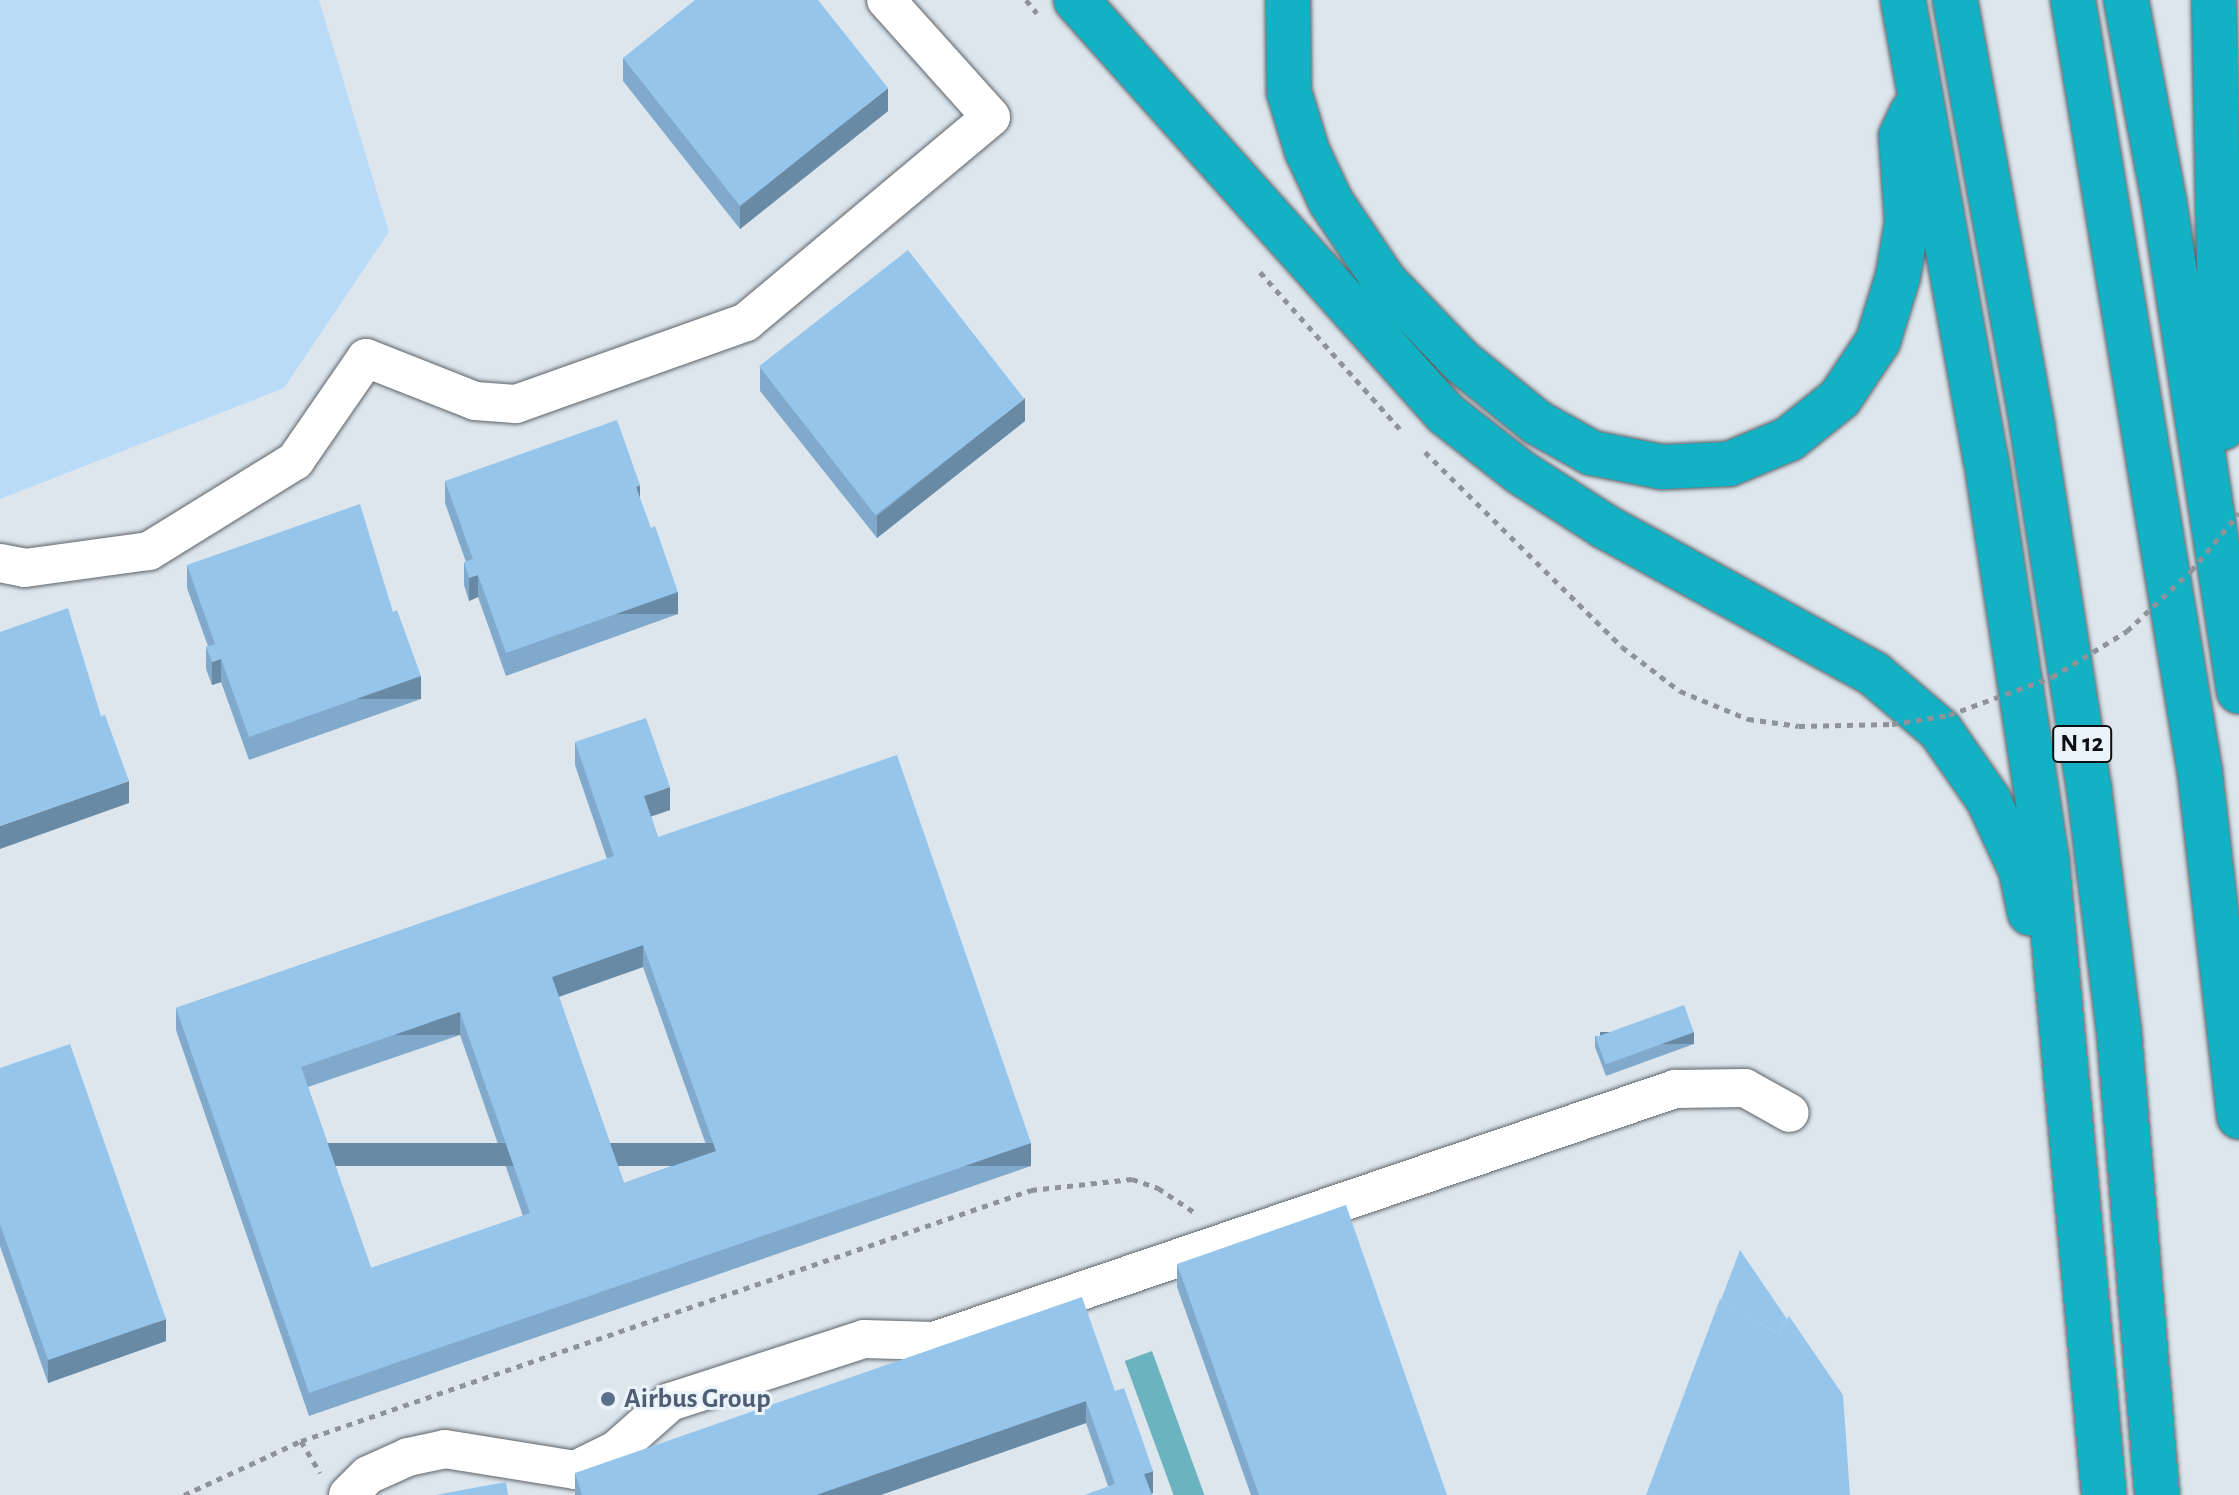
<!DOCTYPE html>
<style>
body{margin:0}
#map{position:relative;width:2239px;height:1495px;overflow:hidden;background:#dde6ed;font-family:"Alegreya Sans",sans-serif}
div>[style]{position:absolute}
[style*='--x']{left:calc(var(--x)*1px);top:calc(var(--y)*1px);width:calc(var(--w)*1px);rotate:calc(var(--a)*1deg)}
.green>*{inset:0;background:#badbf8}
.water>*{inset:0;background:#6bb3bf;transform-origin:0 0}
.path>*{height:5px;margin-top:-2.5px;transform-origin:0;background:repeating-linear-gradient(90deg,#8d9399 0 6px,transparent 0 12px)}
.roads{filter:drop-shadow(0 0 2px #5d646a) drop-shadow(0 0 2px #5d646a)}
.minor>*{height:38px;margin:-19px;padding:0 19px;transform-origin:19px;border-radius:19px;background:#fff}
.highway>*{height:44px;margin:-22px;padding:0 22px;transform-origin:22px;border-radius:22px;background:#12b1c3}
.path-bridge>*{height:5px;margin-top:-2.5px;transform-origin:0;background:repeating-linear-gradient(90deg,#8d9399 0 6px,transparent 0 12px)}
.wall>*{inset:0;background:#81a9cb}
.shaded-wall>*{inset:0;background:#698aa5;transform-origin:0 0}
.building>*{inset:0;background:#96c5ec;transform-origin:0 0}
.dots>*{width:22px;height:22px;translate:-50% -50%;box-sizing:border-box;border:4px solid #ebf3fa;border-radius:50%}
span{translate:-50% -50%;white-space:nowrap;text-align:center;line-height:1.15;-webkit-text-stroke:6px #ebf3fa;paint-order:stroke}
.shield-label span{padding:2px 6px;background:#ebf3fa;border:2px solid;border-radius:6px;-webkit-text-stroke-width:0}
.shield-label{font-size:26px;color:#0d0f12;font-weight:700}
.service-label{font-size:28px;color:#4e5e75;font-weight:700}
.left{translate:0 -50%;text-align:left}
</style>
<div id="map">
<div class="green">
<div style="clip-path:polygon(0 0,319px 0,389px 232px,284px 388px,0 499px)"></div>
</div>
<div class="water">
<div style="left:1152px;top:1351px;width:153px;height:29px;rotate:70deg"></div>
</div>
<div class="path">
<div style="--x:1026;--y:0;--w:17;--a:50"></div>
<div style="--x:1260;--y:272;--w:210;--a:48.3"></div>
<div style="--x:1425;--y:452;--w:277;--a:44.7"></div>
<div style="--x:1622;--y:647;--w:73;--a:37.2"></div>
<div style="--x:1680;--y:691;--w:74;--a:22.4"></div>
<div style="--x:1748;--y:719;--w:51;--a:7.8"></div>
<div style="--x:301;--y:1441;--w:37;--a:59"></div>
<div style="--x:184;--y:1495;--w:129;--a:-24.8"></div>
<div style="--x:301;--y:1441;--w:772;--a:-18.97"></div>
<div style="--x:1031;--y:1190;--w:102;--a:-6.2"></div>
<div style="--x:1132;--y:1179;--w:28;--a:19"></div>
<div style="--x:1158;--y:1188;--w:47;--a:33.7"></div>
</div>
<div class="roads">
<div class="minor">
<div style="--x:0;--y:563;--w:25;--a:11"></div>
<div style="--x:25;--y:568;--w:125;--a:-7.8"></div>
<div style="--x:149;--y:551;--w:172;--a:-31.7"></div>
<div style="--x:295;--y:461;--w:125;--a:-55.4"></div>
<div style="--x:366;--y:358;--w:117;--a:21.5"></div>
<div style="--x:475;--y:401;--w:41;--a:4.2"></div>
<div style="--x:516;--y:404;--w:244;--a:-19.6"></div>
<div style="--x:746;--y:322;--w:319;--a:-39.9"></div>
<div style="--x:991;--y:117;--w:157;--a:-131.9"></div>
<div style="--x:348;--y:1495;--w:28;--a:-45"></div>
<div style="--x:368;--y:1475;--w:44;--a:-24.2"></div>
<div style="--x:408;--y:1457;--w:38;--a:-12"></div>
<div style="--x:445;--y:1449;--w:132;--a:9.2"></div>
<div style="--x:575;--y:1470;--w:46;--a:-26"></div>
<div style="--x:616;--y:1450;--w:72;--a:-41.6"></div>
<div style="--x:670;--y:1402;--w:204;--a:-18"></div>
<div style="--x:864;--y:1339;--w:70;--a:1.6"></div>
<div style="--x:934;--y:1341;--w:783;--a:-18.78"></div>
<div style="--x:1675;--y:1089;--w:70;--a:-0.8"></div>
<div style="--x:1745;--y:1088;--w:51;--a:29.1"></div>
</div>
<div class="highway">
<div style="--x:1076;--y:0;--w:555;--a:48.21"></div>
<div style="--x:1446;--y:414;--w:94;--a:38.1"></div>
<div style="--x:1520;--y:472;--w:100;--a:32.7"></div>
<div style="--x:1604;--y:526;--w:308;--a:28.7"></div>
<div style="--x:1874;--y:674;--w:87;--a:40.3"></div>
<div style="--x:1940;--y:730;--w:84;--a:55.2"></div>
<div style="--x:1988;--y:799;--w:78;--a:65.1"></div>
<div style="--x:2021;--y:870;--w:44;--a:78.2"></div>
<div style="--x:1288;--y:0;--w:92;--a:89.4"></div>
<div style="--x:1289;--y:92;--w:62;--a:73"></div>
<div style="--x:1307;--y:151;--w:56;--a:64.8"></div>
<div style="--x:1331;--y:202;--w:95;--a:56.1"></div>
<div style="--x:1384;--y:281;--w:112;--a:46.1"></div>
<div style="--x:1462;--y:362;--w:97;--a:38.8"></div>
<div style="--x:1538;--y:423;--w:62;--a:29.1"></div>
<div style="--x:1592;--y:453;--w:71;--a:11.3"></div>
<div style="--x:1662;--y:467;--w:67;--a:-2.6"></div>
<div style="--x:1729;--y:464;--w:65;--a:-22.6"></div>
<div style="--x:1789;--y:439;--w:65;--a:-38.8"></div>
<div style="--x:1840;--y:398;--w:69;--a:-56.3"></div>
<div style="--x:1878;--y:341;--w:68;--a:-72.9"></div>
<div style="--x:1898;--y:276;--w:55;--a:-80.5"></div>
<div style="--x:1907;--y:222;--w:86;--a:-94"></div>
<div style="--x:1901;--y:136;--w:26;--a:-65"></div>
<div style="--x:1903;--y:0;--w:466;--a:79.8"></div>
<div style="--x:1986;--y:459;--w:409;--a:81.4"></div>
<div style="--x:2047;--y:863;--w:635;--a:84.85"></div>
<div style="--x:1955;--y:0;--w:432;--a:79.7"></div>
<div style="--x:2032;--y:425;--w:367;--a:81.1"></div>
<div style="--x:2089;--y:788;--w:246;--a:83"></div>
<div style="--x:2119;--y:1032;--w:465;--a:85.3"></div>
<div style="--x:2073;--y:0;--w:783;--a:80.67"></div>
<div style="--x:2200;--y:773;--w:346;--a:83.5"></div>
<div style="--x:2126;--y:0;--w:205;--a:79.3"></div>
<div style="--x:2164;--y:201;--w:496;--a:81.3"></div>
<div style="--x:2214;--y:0;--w:428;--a:88.9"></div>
</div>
</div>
<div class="path-bridge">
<div style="--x:1799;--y:726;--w:93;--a:-1.2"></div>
<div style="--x:1892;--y:724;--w:58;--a:-9"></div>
<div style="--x:1949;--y:715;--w:110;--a:-20.3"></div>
<div style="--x:2052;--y:677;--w:88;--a:-31.5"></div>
<div style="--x:2127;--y:631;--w:88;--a:-43.2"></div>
<div style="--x:2191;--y:571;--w:75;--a:-50.4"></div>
</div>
<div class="wall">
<div style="clip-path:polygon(623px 58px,888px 111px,740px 229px,623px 81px)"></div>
<div style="clip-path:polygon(760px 368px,1025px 421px,877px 538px,760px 391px)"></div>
<div style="clip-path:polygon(445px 481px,640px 499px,678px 614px,506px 676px,478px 597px,469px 601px,464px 585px,464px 562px,466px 562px,445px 503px)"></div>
<div style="clip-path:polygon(187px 565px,421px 699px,249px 760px,221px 682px,212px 685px,206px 669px,206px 647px,208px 646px,187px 588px)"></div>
<div style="clip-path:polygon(evenodd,575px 742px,670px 810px,651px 816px,658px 837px,1031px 1166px,309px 1416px,176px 1030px,176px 1008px,607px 859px,575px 765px,575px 742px,643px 967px,709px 1153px,624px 1183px,559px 997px,643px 967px,575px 742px,460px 1035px,523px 1216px,371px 1268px,308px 1087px,460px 1035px)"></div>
<div style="clip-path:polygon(1595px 1036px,1694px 1044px,1606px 1076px,1595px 1047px)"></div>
<div style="clip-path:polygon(0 1068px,166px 1341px,48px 1383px,0 1246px)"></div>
<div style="clip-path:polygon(1177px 1264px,1447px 1495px,1251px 1495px,1177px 1287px)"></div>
<div style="clip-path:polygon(1115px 1391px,1153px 1493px,1151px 1494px,1108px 1486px,1086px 1423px,880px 1495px,575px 1495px,575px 1473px)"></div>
</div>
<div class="shaded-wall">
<div style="clip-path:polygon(888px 88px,888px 111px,740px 229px,740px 206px)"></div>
<div style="clip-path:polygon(1025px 398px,1025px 421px,877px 538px,877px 516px)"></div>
<div style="clip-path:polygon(640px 485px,640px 508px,636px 487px)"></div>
<div style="clip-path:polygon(478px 575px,478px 597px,469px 601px,469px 578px)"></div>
<div style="left:678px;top:592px;width:22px;height:182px;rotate:90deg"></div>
<div style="clip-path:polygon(221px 659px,221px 682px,212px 685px,212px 662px)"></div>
<div style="left:421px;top:676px;width:23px;height:182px;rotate:90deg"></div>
<div style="clip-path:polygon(129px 781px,129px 803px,0 849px,0 826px)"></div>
<div style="clip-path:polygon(670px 787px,670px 810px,644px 819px,644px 796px)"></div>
<div style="clip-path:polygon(643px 945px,643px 967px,552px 999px,552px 977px)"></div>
<div style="left:460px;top:1012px;width:23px;height:168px;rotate:90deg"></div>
<div style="left:1694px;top:1032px;width:12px;height:94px;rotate:90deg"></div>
<div style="left:1031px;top:1143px;width:23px;height:764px;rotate:90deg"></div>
<div style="clip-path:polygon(166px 1319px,166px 1341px,48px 1383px,48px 1360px)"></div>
<div style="clip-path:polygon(1086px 1401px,1086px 1423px,881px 1495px,816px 1495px)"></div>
<div style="clip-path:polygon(1153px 1471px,1153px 1493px,1148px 1495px,1144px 1474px)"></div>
</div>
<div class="building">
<div style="clip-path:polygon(695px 0,818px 0,888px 88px,740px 206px,623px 58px)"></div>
<div style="left:908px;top:250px;width:189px;height:189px;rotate:52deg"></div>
<div style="clip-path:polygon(617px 420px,640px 485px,636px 487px,647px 517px,651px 528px,655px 526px,678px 592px,506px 653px,478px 575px,469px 578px,464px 562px,473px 559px,445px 481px)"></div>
<div style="clip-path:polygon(360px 504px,393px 612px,397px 610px,421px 676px,249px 737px,221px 659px,212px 662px,206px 647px,215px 644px,187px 565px)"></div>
<div style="clip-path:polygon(68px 608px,101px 716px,105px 715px,129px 781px,0 826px,0 632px)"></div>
<div style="clip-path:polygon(evenodd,646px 718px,670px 787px,644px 796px,658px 837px,897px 755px,1031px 1143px,309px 1393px,176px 1008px,614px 856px,575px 742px,646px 718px,643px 945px,716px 1151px,624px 1183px,552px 977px,643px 945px,646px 718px,460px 1012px,530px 1213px,371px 1268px,301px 1067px,460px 1012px)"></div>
<div style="left:1684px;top:1005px;width:29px;height:94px;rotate:70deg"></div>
<div style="clip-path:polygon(70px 1044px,166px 1319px,48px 1360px,0 1224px,0 1068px)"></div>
<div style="clip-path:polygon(1346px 1205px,1447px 1495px,1259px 1495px,1177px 1264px)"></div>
<div style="clip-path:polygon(1740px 1250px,1787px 1319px,1778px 1334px,1721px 1300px)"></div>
<div style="clip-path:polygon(1082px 1297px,1115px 1391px,1124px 1388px,1140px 1433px,1153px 1471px,1144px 1474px,1152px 1495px,1084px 1495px,1115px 1484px,1086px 1401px,816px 1495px,582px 1495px,575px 1473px)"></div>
<div style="clip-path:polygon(1720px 1299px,1778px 1334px,1789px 1316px,1843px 1395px,1850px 1495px,1646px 1495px)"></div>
<div style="clip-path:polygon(506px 1482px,508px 1495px,435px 1495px)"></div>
</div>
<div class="dots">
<div style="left:608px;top:1399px;background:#5c6f8a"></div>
</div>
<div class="shield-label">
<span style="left:2082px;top:744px">N 12</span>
</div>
<div class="service-label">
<span class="left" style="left:624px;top:1399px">Airbus Group</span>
</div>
</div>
